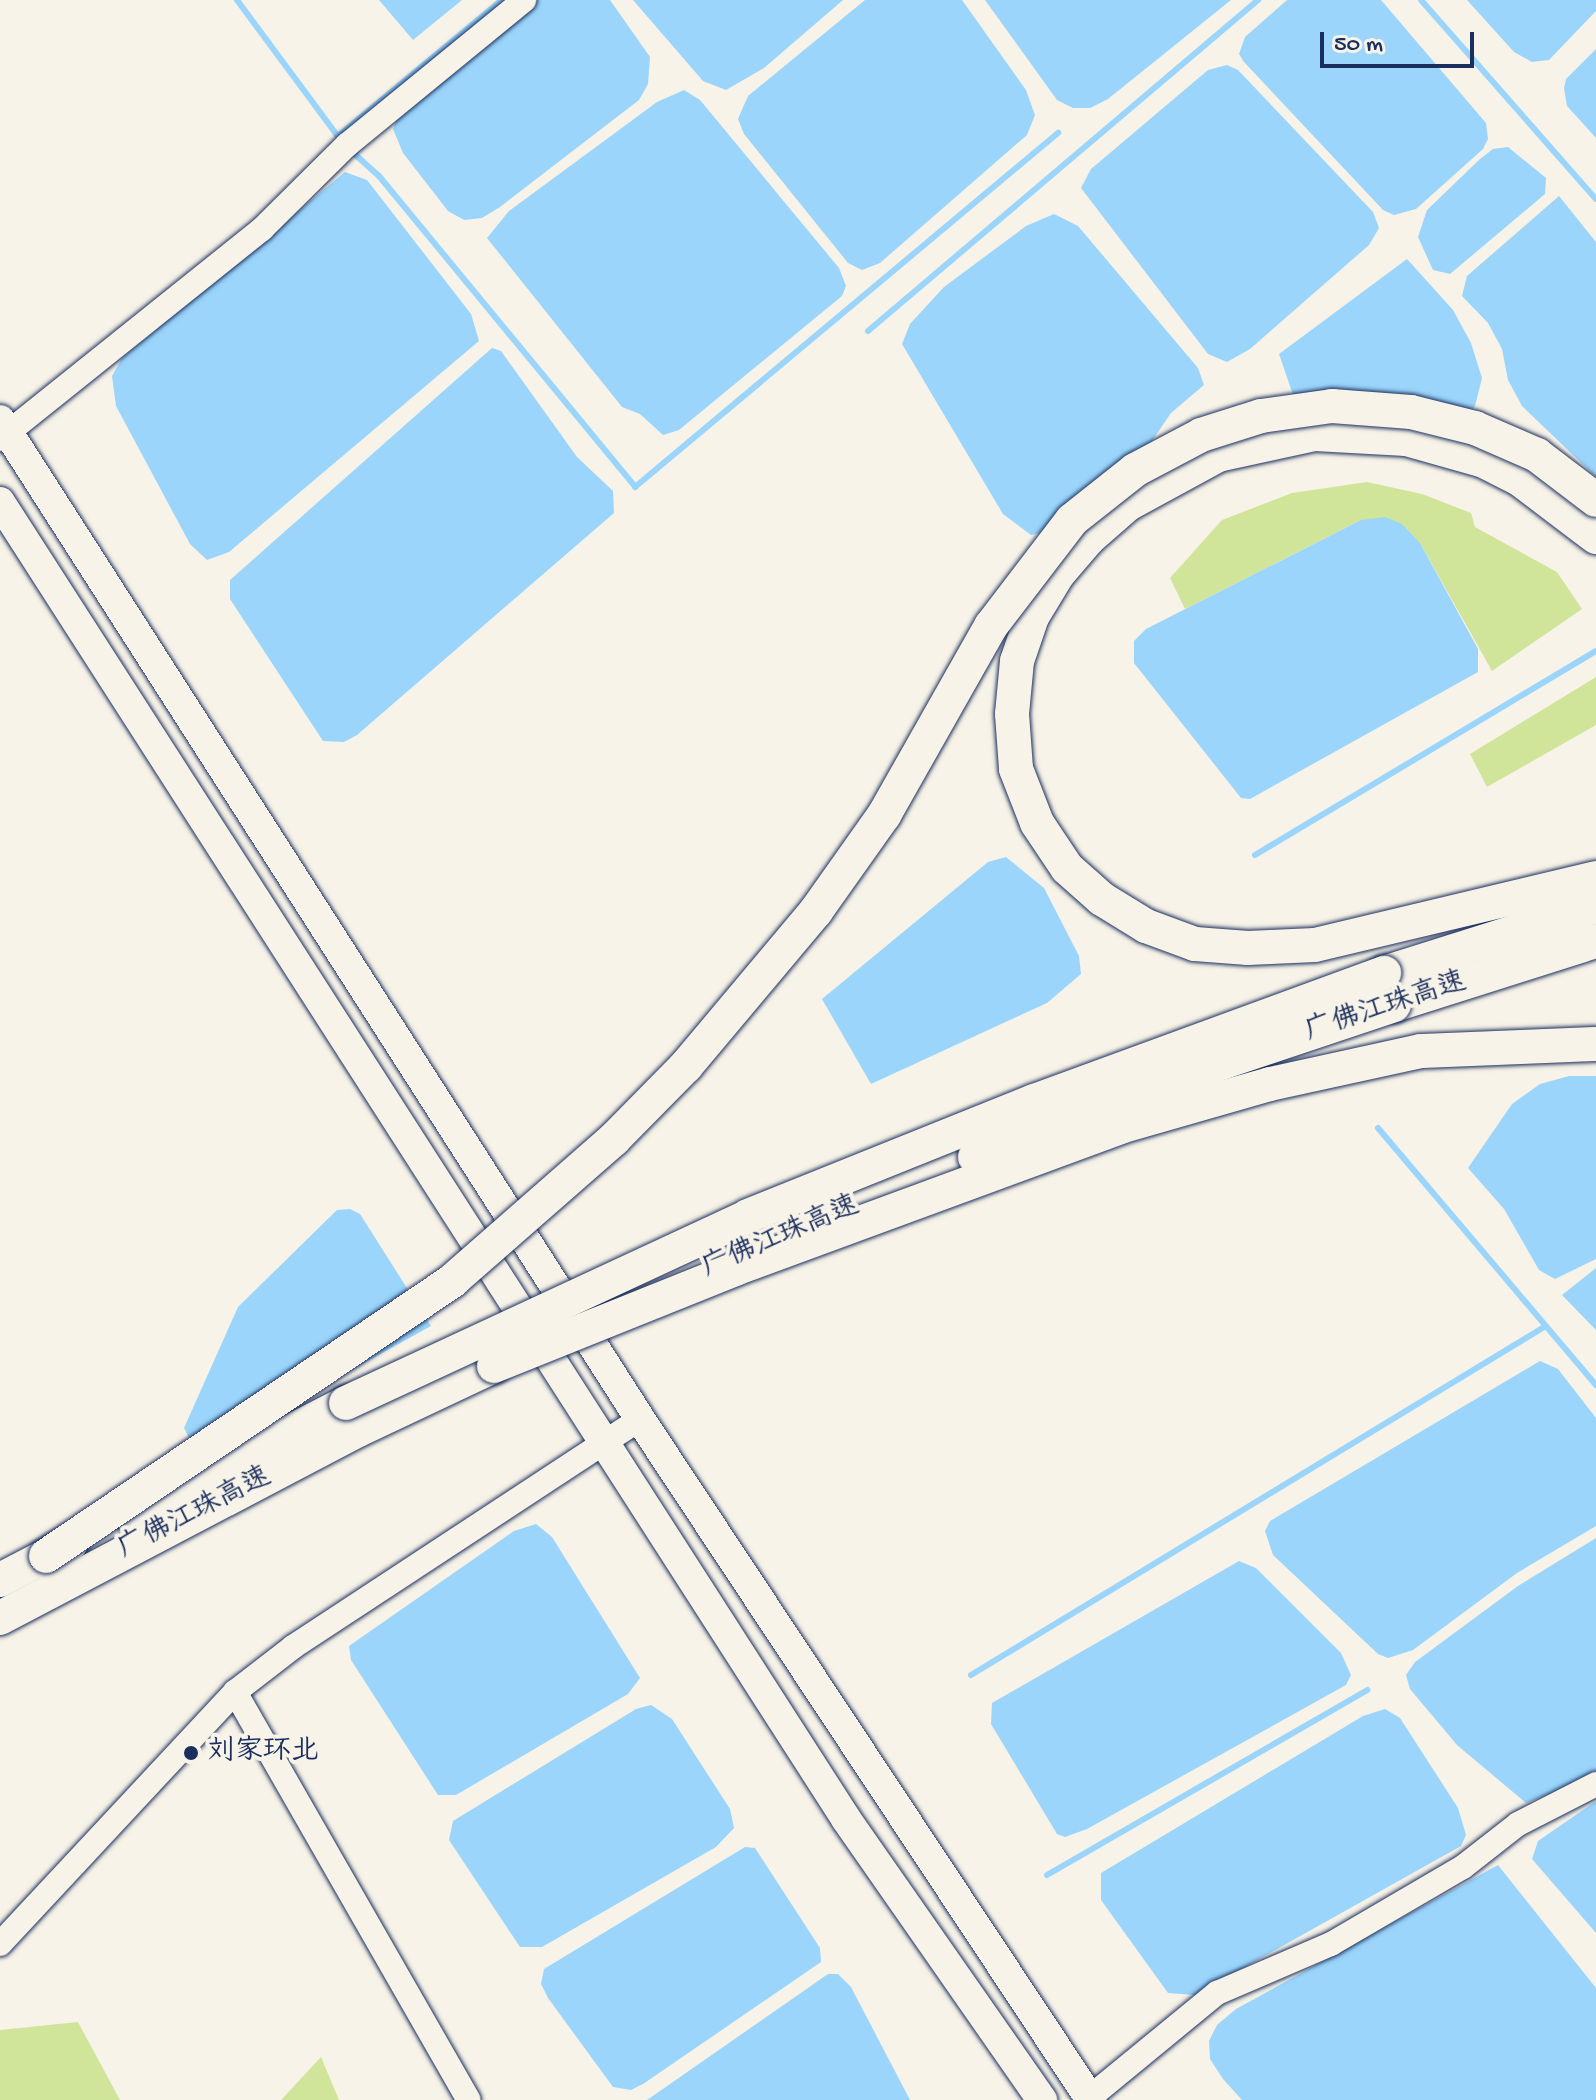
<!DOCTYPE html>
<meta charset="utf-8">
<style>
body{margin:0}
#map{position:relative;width:1596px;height:2100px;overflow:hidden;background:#f7f3e8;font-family:"Gochi Hand","LXGW WenKai TC",sans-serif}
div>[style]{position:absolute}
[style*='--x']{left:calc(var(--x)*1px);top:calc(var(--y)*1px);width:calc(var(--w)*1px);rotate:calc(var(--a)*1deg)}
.green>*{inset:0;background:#d1e59a}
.water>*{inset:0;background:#9bd5fb}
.stream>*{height:6px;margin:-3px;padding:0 3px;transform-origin:3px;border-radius:3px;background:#9bd5fb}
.roads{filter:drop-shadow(0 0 2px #1b2f5e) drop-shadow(0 0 2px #1b2f5e)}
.minor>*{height:24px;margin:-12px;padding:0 12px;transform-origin:12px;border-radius:12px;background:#f7f3e8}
.major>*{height:30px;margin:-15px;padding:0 15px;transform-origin:15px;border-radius:15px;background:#f7f3e8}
.highway>*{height:34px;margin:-17px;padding:0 17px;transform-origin:17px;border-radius:17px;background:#f7f3e8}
.bridges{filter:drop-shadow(0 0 2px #1b2f5e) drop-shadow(0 0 2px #1b2f5e)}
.highway-bridge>*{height:34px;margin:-17px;padding:0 17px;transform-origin:17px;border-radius:17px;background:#f7f3e8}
.dots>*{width:22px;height:22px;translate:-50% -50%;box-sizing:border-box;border:4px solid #f7f3e8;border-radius:50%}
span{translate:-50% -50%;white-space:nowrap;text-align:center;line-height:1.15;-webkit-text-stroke:8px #f7f3e8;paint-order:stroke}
.street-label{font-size:28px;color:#1b2f5e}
.poi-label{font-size:28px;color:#1b2f5e}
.left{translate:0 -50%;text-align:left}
.scale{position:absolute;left:1320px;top:32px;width:154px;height:36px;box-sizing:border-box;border:4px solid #1b2f5e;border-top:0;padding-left:10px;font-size:24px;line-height:28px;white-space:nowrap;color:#1b2f5e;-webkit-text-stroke:6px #f7f3e8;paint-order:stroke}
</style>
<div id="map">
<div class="green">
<div style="clip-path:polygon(1367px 482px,1422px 494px,1471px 513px,1475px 527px,1557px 572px,1582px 609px,1492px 671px,1420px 543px,1361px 520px,1185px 609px,1170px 578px,1222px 520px,1292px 493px)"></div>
<div style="clip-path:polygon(1596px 677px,1596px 725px,1487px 787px,1470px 754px)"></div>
<div style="clip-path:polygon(78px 2022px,120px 2100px,0 2100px,0 2030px)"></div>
<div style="clip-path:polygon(321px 2057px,339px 2100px,281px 2100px)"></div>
</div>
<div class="water">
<div style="clip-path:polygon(379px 0,462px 0,413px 40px)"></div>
<div style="clip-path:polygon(536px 0,610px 0,650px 57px,648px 84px,639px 100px,500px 207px,482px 218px,464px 220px,448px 211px,403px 153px,393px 129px,398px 117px)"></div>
<div style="clip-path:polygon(633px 0,843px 0,764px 68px,726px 90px,703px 81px)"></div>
<div style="clip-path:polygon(865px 0,962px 0,1026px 90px,1035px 115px,1027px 135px,880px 263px,862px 270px,848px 263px,744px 134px,738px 119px,748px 96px)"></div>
<div style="clip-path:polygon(985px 0,1231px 0,1108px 99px,1090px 108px,1073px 108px,1057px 100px)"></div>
<div style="clip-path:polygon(1287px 0,1381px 0,1486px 123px,1488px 139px,1483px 149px,1416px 209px,1394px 215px,1383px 210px,1244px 62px,1239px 54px,1245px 37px)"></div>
<div style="clip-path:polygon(1467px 0,1596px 0,1596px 11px,1549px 60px,1532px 62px,1514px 52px)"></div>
<div style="clip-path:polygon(1596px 49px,1596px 138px,1567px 106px,1564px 88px,1566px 79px)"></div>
<div style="clip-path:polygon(1227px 65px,1238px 70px,1373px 212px,1379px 228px,1369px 245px,1250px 349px,1227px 362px,1208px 354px,1081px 188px,1091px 169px,1208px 70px)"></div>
<div style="clip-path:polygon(684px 90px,700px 100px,839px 268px,846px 286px,842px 296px,679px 430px,663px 435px,640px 414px,622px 407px,487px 238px,509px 211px,657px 102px)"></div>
<div style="clip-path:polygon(1508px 147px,1546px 178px,1545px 194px,1450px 274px,1433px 270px,1418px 237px,1427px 210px,1480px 159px,1493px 149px)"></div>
<div style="clip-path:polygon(345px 172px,367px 180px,471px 314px,479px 341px,229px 552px,207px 560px,190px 544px,116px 406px,112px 376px,122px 358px)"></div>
<div style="clip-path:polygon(1559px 196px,1596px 242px,1596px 477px,1522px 406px,1508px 380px,1502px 349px,1488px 323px,1462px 296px,1467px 276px)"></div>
<div style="clip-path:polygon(1054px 214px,1078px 226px,1198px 368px,1204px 385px,1171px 413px,1143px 454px,1050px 531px,1031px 535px,1003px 514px,902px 344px,910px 324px,944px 287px,1026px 226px)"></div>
<div style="clip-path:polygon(1407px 259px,1453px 310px,1471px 343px,1482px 378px,1475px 406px,1464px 422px,1301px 418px,1279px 354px)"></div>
<div style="clip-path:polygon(492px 348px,501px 351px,577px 457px,613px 491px,614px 513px,357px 735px,344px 742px,323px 741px,230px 599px,230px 580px)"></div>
<div style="clip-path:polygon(1385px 517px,1402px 524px,1420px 543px,1478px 649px,1478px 672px,1250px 799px,1241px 798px,1134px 663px,1134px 641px,1146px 629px,1361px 520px)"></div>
<div style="clip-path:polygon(1006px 857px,1044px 888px,1079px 956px,1081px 974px,1047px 1003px,871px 1084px,822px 999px,988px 862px)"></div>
<div style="clip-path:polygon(1569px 1076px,1596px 1076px,1596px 1259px,1555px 1279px,1539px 1270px,1504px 1209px,1468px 1168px,1512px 1104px,1540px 1084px)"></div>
<div style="clip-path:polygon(350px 1209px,360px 1214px,431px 1326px,198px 1455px,184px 1428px,238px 1307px,337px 1210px)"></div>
<div style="clip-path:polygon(1596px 1268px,1596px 1330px,1562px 1295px)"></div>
<div style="clip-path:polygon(1540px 1361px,1558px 1369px,1596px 1418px,1596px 1526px,1517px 1573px,1413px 1650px,1388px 1658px,1378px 1654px,1273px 1555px,1265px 1531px,1270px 1521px)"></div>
<div style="clip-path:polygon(536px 1524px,552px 1537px,640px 1678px,628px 1694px,456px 1795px,438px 1795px,351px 1660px,349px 1646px,514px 1531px)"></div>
<div style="clip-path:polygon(1596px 1538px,1596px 1776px,1526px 1803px,1457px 1745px,1410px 1689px,1406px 1675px,1415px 1662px,1518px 1586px)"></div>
<div style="clip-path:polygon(1239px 1561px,1256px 1568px,1341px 1653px,1351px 1675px,1346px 1685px,1087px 1829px,1065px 1837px,1057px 1834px,991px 1724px,992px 1703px)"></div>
<div style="clip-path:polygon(651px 1705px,672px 1719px,730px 1809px,734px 1828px,716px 1847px,542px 1947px,520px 1947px,449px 1840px,453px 1821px,636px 1709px)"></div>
<div style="clip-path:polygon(1385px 1709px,1400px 1718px,1458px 1808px,1466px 1835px,1461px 1846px,1195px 1995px,1168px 1993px,1101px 1900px,1101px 1873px,1363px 1716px)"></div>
<div style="clip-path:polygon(1596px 1801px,1596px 1933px,1532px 1859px,1538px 1841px)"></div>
<div style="clip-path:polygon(745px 1847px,755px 1848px,820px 1948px,821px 1962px,643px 2084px,631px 2090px,613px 2087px,548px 1998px,541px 1984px,544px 1969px)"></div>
<div style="clip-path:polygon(1498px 1865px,1596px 1988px,1596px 2100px,1242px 2100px,1223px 2079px,1210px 2059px,1209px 2041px,1217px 2025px,1236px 2009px)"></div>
<div style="clip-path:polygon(828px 1974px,838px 1974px,851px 1987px,910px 2100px,647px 2100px)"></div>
</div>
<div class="stream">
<div style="--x:237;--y:0;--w:177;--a:53.5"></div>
<div style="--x:1421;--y:0;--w:265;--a:48.7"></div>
<div style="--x:338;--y:136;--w:213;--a:-39.7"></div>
<div style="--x:350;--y:150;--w:39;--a:42"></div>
<div style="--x:379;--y:176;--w:403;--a:50.5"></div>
<div style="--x:635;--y:487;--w:552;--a:-39.93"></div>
<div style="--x:868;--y:331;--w:512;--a:-40.32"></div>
<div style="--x:1255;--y:855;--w:397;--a:-30.9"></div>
<div style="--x:1378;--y:1128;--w:337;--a:49.7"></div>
<div style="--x:971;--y:1675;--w:670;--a:-31.27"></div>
<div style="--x:1047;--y:1875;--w:370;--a:-30"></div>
</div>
<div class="roads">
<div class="minor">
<div style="--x:0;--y:439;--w:336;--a:-38.7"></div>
<div style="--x:262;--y:229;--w:120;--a:-44.7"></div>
<div style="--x:347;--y:145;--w:229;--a:-39.3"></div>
<div style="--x:235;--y:1692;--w:470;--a:60.2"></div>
<div style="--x:0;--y:1944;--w:345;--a:-47"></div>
<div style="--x:235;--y:1692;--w:73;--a:-37.8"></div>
<div style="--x:293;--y:1647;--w:415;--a:-33.3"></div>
<div style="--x:1089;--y:2098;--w:166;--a:-39.4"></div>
<div style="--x:1217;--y:1993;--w:124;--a:-23.3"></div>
<div style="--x:1331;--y:1944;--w:153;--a:-30.3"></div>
<div style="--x:1463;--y:1867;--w:70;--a:-38"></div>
<div style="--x:1518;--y:1824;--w:88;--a:-27.1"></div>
</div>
<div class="major">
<div style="--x:0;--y:420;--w:1186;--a:57.35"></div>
<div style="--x:640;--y:1419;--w:817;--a:56.49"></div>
<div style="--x:0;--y:502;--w:1565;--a:57.28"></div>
<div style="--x:846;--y:1819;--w:343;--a:55.1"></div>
</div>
<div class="highway">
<div style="--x:1596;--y:537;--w:94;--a:-142.8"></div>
<div style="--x:1521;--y:480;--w:42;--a:-152.8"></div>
<div style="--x:1484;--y:461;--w:81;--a:-164.2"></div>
<div style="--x:1406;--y:439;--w:91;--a:-176.9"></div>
<div style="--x:1315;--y:434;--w:99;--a:167.8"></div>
<div style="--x:1218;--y:455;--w:102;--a:151.4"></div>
<div style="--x:1128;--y:504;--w:52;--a:138.9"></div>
<div style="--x:1089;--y:538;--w:48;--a:130.7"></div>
<div style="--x:1058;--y:574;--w:50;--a:121.2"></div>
<div style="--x:1032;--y:617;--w:46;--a:108.8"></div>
<div style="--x:1017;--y:661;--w:53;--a:95.4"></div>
<div style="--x:1012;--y:714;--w:55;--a:85.8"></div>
<div style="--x:1016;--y:769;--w:58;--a:68.7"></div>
<div style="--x:1037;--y:823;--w:54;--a:56.3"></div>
<div style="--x:1067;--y:868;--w:47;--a:41.5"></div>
<div style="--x:1102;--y:899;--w:52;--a:31.5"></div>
<div style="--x:1146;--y:926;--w:52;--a:20.2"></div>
<div style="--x:1195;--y:944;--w:53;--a:4.3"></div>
<div style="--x:1248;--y:948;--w:67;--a:-2.6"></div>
<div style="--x:1315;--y:945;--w:289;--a:-13.4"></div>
<div style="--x:1384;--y:973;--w:222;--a:-17.5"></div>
<div style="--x:1394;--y:1005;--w:212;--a:-17.6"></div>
<div style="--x:129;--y:1514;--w:244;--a:-27.1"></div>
<div style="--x:0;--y:1580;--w:80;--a:-27.5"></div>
<div style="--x:0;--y:1618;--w:404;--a:-27.7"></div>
<div style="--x:358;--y:1430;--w:150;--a:-25.2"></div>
</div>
</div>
<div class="bridges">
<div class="highway-bridge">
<div style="--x:975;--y:1157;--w:267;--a:-20.9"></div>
<div style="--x:1224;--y:1062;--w:179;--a:-18.5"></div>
<div style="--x:494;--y:1366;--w:260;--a:-21.9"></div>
<div style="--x:735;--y:1269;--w:410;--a:-20.2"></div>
<div style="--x:1120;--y:1127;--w:156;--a:-16"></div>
<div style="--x:1270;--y:1084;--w:155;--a:-12.3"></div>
<div style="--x:1421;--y:1051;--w:175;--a:-2.3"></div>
<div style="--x:346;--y:1403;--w:443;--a:-24.9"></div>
<div style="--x:748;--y:1216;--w:308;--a:-21.9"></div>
<div style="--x:1034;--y:1101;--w:373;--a:-20.1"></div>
<div style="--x:46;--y:1556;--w:492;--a:-34.1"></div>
<div style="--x:453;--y:1280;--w:214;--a:-41.2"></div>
<div style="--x:614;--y:1139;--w:103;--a:-45.4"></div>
<div style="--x:686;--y:1066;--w:202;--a:-50"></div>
<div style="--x:816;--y:911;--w:118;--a:-54.7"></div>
<div style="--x:884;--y:815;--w:217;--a:-60.5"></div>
<div style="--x:991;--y:626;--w:133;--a:-52.6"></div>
<div style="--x:1072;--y:520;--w:80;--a:-38.4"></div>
<div style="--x:1135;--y:470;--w:75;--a:-27.9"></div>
<div style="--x:1201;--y:435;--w:63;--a:-17.6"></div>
<div style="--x:1261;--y:416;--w:72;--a:-8"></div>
<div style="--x:1332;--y:406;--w:79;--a:4.3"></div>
<div style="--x:1411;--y:412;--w:66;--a:14"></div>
<div style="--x:1475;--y:428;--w:68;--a:23.5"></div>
<div style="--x:1537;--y:455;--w:74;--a:37.3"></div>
</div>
</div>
<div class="dots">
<div style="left:191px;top:1753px;background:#1b2f5e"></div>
</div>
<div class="street-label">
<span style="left:1386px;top:1008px;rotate:-18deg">广佛江珠高速</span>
<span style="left:781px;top:1238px;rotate:-23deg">广佛江珠高速</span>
<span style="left:195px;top:1514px;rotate:-27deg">广佛江珠高速</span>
</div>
<div class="poi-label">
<span class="left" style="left:207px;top:1753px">刘家环北</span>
</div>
<div class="scale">50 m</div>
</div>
